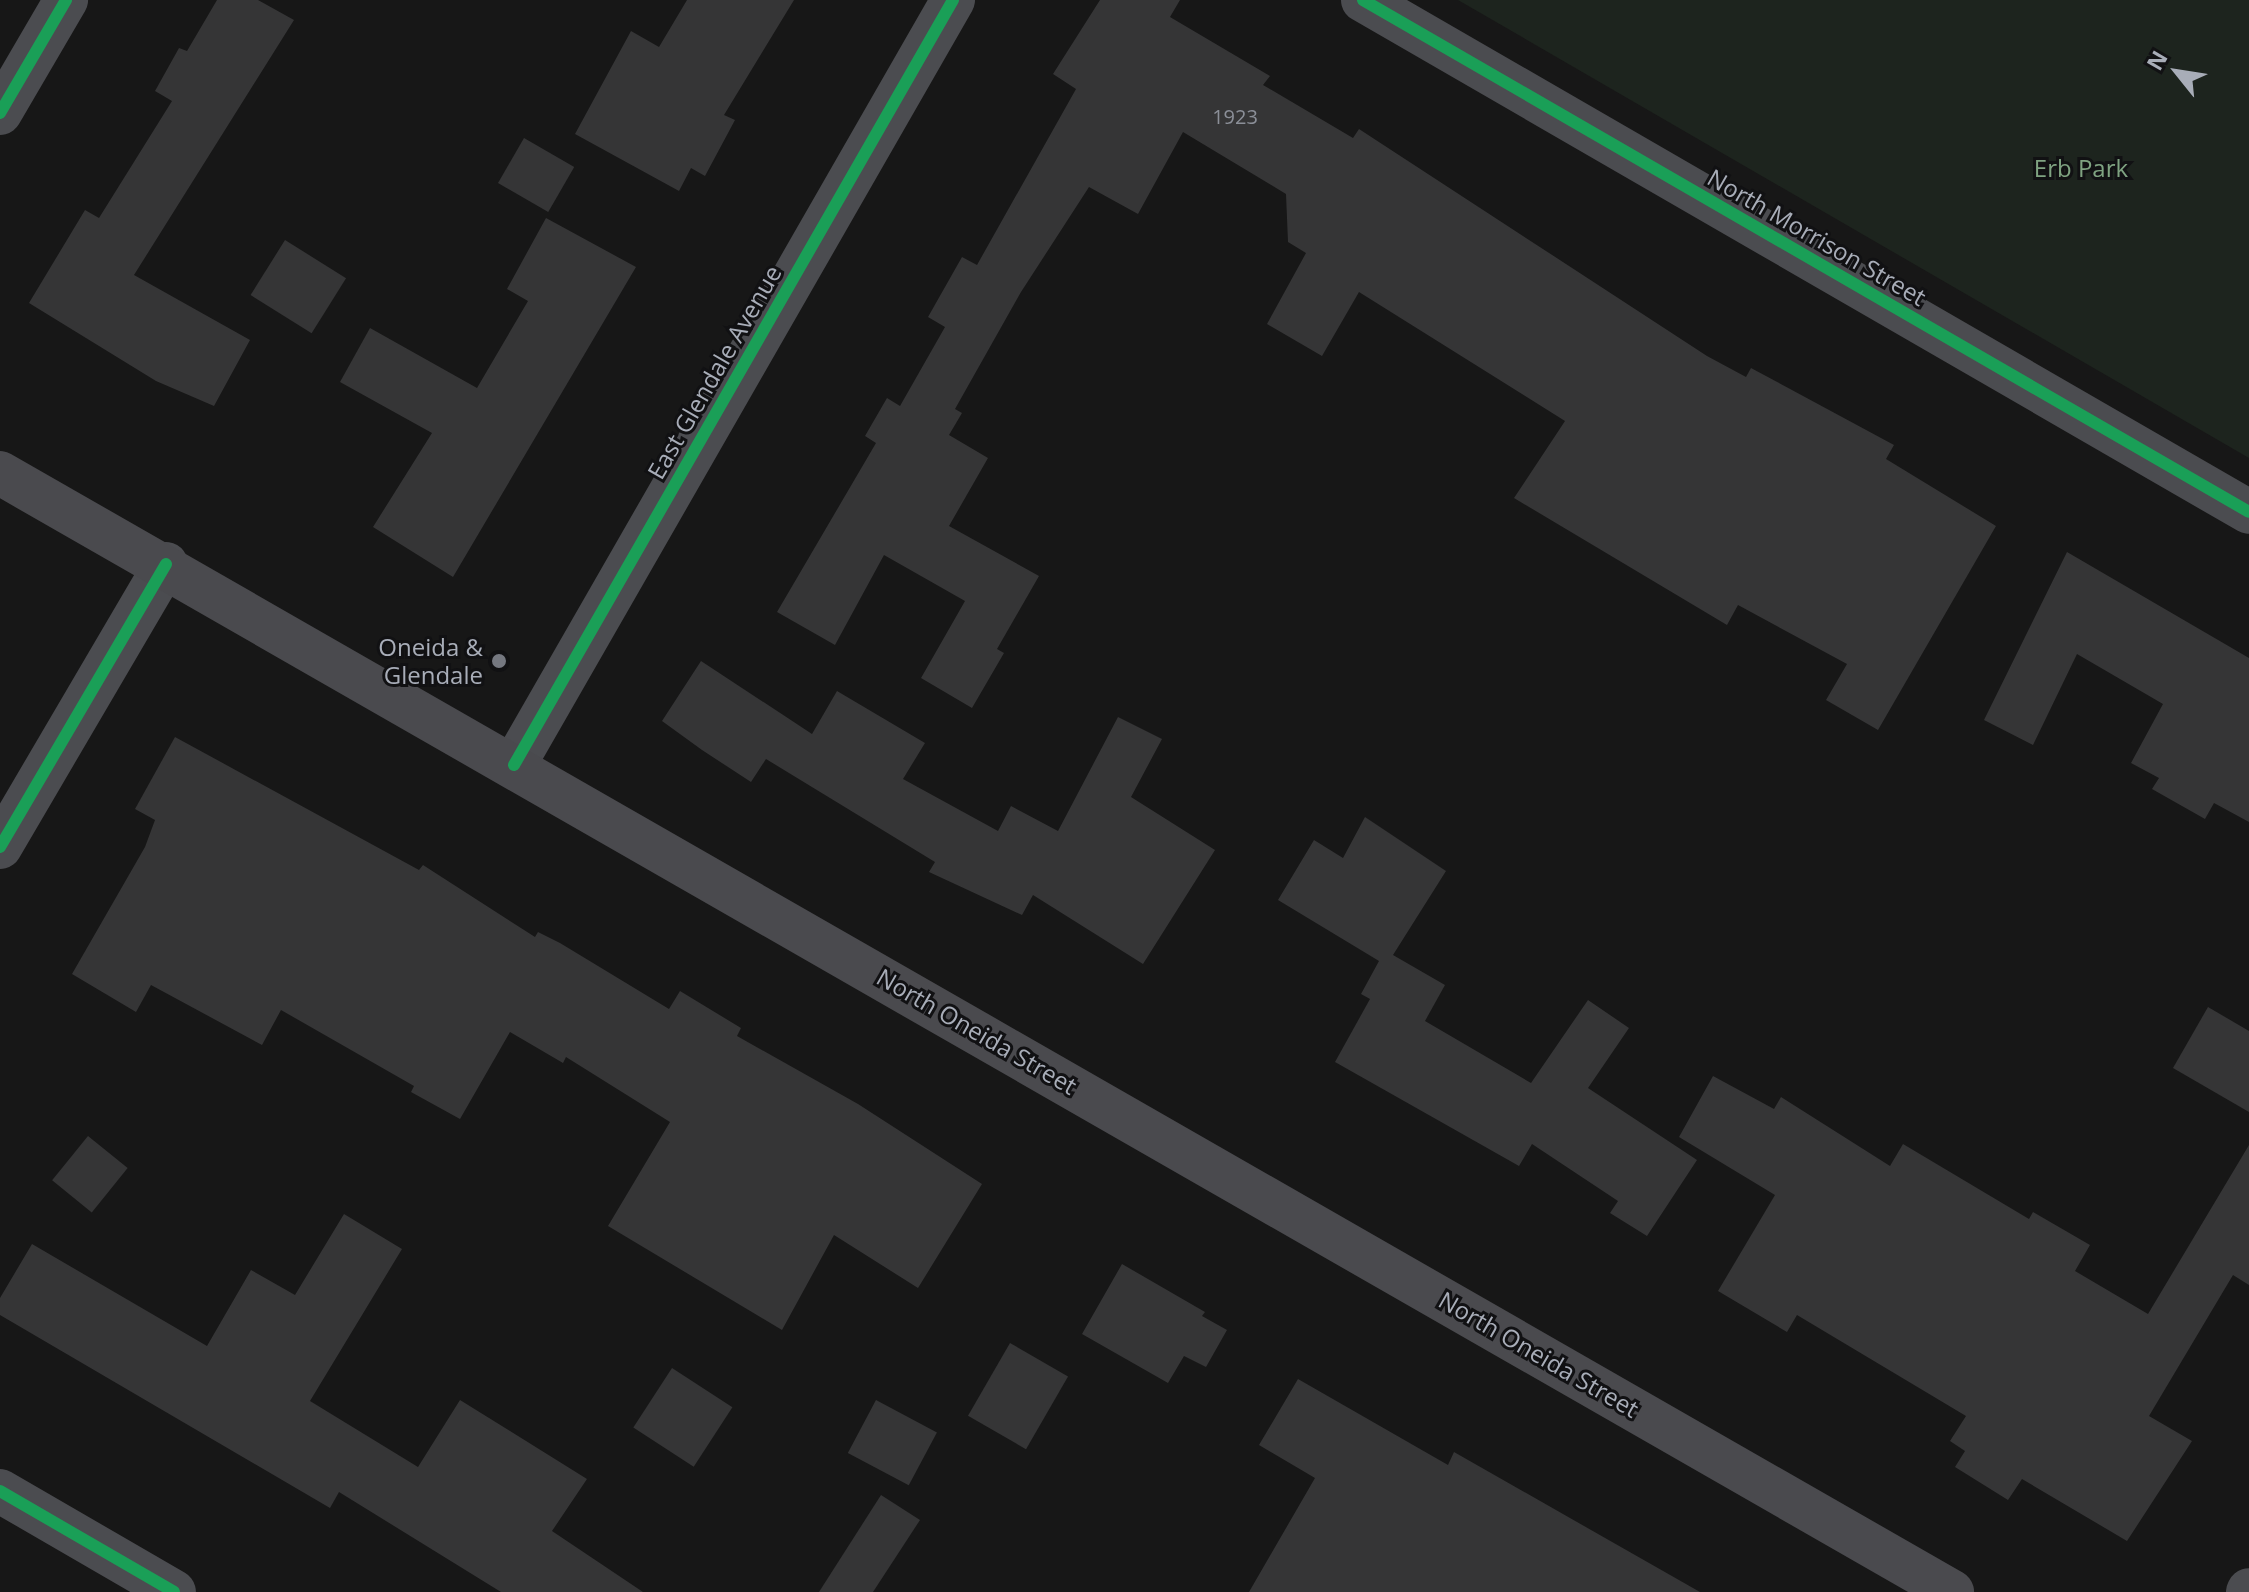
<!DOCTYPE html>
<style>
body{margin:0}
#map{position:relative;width:2249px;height:1592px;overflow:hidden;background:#171717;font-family:"Open Sans",sans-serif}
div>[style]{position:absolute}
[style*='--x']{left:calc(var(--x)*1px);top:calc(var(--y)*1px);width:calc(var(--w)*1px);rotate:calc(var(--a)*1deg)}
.green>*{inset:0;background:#1d241e}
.building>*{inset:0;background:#353536;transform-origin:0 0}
.minor>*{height:44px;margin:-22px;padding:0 22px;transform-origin:22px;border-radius:22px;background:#4b4c50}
.tertiary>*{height:44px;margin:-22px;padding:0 22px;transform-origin:22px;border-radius:22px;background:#4b4c50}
.secondary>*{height:44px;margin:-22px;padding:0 22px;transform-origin:22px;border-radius:22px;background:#4a4a4e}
.cycleway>*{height:12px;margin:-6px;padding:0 6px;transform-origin:6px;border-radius:6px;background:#1a9f57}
.dots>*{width:22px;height:22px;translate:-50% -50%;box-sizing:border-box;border:4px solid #111113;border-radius:50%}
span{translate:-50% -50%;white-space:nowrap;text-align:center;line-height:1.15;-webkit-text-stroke:6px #111113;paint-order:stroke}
.number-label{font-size:20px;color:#8b8f98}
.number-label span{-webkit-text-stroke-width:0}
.park-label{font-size:24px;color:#7fa381}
.street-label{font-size:24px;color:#a8adb8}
.poi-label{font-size:24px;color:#a8adb8}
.right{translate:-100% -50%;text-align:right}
.north{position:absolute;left:2137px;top:32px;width:80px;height:80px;-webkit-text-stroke:6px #111113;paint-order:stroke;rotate:300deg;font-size:22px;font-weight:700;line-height:32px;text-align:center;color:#a8adb8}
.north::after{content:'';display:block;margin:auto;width:28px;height:36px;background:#a8adb8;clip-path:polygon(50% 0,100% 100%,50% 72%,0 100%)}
</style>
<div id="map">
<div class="green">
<div style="clip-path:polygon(1458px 0,2249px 0,2249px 458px)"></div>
</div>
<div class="building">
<div style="clip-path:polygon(217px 0,258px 0,294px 20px,134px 275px,250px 340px,214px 406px,156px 381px,29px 303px,85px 210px,99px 218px,172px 101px,155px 91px,179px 48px,187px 51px)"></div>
<div style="clip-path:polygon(687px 0,794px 0,724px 115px,735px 120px,705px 176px,691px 168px,679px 191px,575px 134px,631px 31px,659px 47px)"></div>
<div style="clip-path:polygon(1100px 0,1180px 0,1170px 17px,1270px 76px,1263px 85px,1353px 138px,1359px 129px,1707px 356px,1746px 377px,1751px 368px,1894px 445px,1886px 459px,1996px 526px,1878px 730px,1826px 700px,1847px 664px,1738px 605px,1727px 625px,1514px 498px,1565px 421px,1359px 292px,1322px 356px,1267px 324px,1306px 253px,1288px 242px,1286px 194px,1183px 132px,1138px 214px,1089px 187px,1021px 292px,955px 409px,962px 413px,949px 435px,988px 458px,949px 526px,1039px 576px,997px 649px,1004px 653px,972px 708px,921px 678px,965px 601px,884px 555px,835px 645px,777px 612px,876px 443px,865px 436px,887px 398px,900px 406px,945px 327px,928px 317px,962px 257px,977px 265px,1076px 89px,1053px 74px)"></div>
<div style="left:524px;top:138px;width:58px;height:52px;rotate:30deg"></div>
<div style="clip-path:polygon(546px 218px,636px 267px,453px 577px,373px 527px,432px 433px,340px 382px,370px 328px,477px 388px,528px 301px,507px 289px)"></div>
<div style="left:285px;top:240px;width:72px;height:65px;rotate:32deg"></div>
<div style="clip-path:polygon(2067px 552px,2249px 658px,2249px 822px,2214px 803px,2205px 819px,2152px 789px,2159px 778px,2131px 763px,2163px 704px,2077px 654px,2033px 745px,1984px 720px)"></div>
<div style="clip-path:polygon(701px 661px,812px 734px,837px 691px,925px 743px,903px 779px,998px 831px,1011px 806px,1058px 831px,1118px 717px,1162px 739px,1131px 797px,1215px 850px,1143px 964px,1033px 895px,1022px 915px,929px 872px,935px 862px,766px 759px,751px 782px,702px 750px,662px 721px)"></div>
<div style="clip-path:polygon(175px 737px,419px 870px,423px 865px,535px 937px,538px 932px,560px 943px,669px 1009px,680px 991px,741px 1028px,737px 1036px,858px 1104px,982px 1184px,918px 1288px,834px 1235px,782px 1330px,608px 1226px,670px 1122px,566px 1057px,563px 1063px,510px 1032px,460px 1119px,411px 1092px,414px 1086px,281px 1010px,262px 1045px,151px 985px,136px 1012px,72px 974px,145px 847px,155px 820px,135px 809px)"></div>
<div style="clip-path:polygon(1365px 817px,1446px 871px,1393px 955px,1445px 985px,1425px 1021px,1531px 1083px,1588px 1000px,1629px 1028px,1588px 1088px,1697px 1160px,1647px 1236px,1610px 1213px,1618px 1201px,1532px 1144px,1519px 1166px,1335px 1062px,1370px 999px,1361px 994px,1379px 961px,1278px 900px,1314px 840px,1343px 858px)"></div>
<div style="clip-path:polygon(2208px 1007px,2249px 1031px,2249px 1112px,2173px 1068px)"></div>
<div style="clip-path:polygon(1713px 1076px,1774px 1109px,1781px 1097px,1890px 1166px,1903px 1144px,2029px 1219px,2033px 1212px,2090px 1245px,2075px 1271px,2148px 1314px,2249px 1145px,2249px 1285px,2233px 1275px,2149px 1416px,2192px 1441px,2127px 1541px,2022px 1479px,2008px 1500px,1955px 1467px,1965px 1451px,1950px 1441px,1966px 1416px,1797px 1315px,1787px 1332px,1718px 1291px,1775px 1195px,1679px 1137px)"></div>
<div style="left:88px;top:1136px;width:51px;height:57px;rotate:39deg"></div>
<div style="clip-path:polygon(344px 1214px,402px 1249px,310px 1401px,418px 1467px,460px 1400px,587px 1479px,552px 1531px,643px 1592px,501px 1592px,339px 1492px,330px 1508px,0 1315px,0 1298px,32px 1244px,207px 1346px,251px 1270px,295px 1295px)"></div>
<div style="clip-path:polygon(1122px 1264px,1205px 1312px,1202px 1316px,1227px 1330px,1206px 1367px,1184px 1356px,1168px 1383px,1082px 1334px)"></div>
<div style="left:1010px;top:1343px;width:67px;height:84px;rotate:30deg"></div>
<div style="left:672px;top:1368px;width:72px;height:71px;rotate:33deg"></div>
<div style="clip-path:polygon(1298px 1379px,1448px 1465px,1454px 1452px,1700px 1592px,1249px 1592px,1315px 1478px,1259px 1445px)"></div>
<div style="left:876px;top:1400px;width:69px;height:60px;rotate:28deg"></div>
<div style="clip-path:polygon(881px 1495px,920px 1520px,873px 1592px,819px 1592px)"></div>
</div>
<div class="minor">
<div style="--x:1363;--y:0;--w:1023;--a:30.02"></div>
<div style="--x:0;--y:113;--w:131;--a:-59.7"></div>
<div style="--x:0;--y:1491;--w:201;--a:30.1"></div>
<div style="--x:2248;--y:1592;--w:2;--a:-63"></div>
</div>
<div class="tertiary">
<div style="--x:514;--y:765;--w:882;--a:-60.15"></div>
<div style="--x:0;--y:847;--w:328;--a:-59.6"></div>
</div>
<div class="secondary">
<div style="--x:0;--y:473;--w:2250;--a:29.82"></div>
</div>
<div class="cycleway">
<div style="--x:1363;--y:0;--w:1023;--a:30.02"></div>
<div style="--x:0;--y:113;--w:131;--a:-59.7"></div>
<div style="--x:514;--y:765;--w:882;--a:-60.15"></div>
<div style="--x:0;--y:847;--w:328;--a:-59.6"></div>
<div style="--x:0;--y:1491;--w:201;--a:30.1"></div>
</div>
<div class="dots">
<div style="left:499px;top:661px;background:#757880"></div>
</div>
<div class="number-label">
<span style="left:1235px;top:116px">1923</span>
</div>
<div class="park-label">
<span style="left:2081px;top:168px">Erb Park</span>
</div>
<div class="street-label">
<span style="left:1817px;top:237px;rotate:30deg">North Morrison Street</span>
<span style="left:714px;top:372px;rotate:-60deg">East Glendale Avenue</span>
<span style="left:977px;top:1031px;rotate:30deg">North Oneida Street</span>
<span style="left:1539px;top:1354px;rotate:30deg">North Oneida Street</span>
</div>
<div class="poi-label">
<span class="right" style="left:483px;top:661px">Oneida &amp;<br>Glendale</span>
</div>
<div class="north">N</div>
</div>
